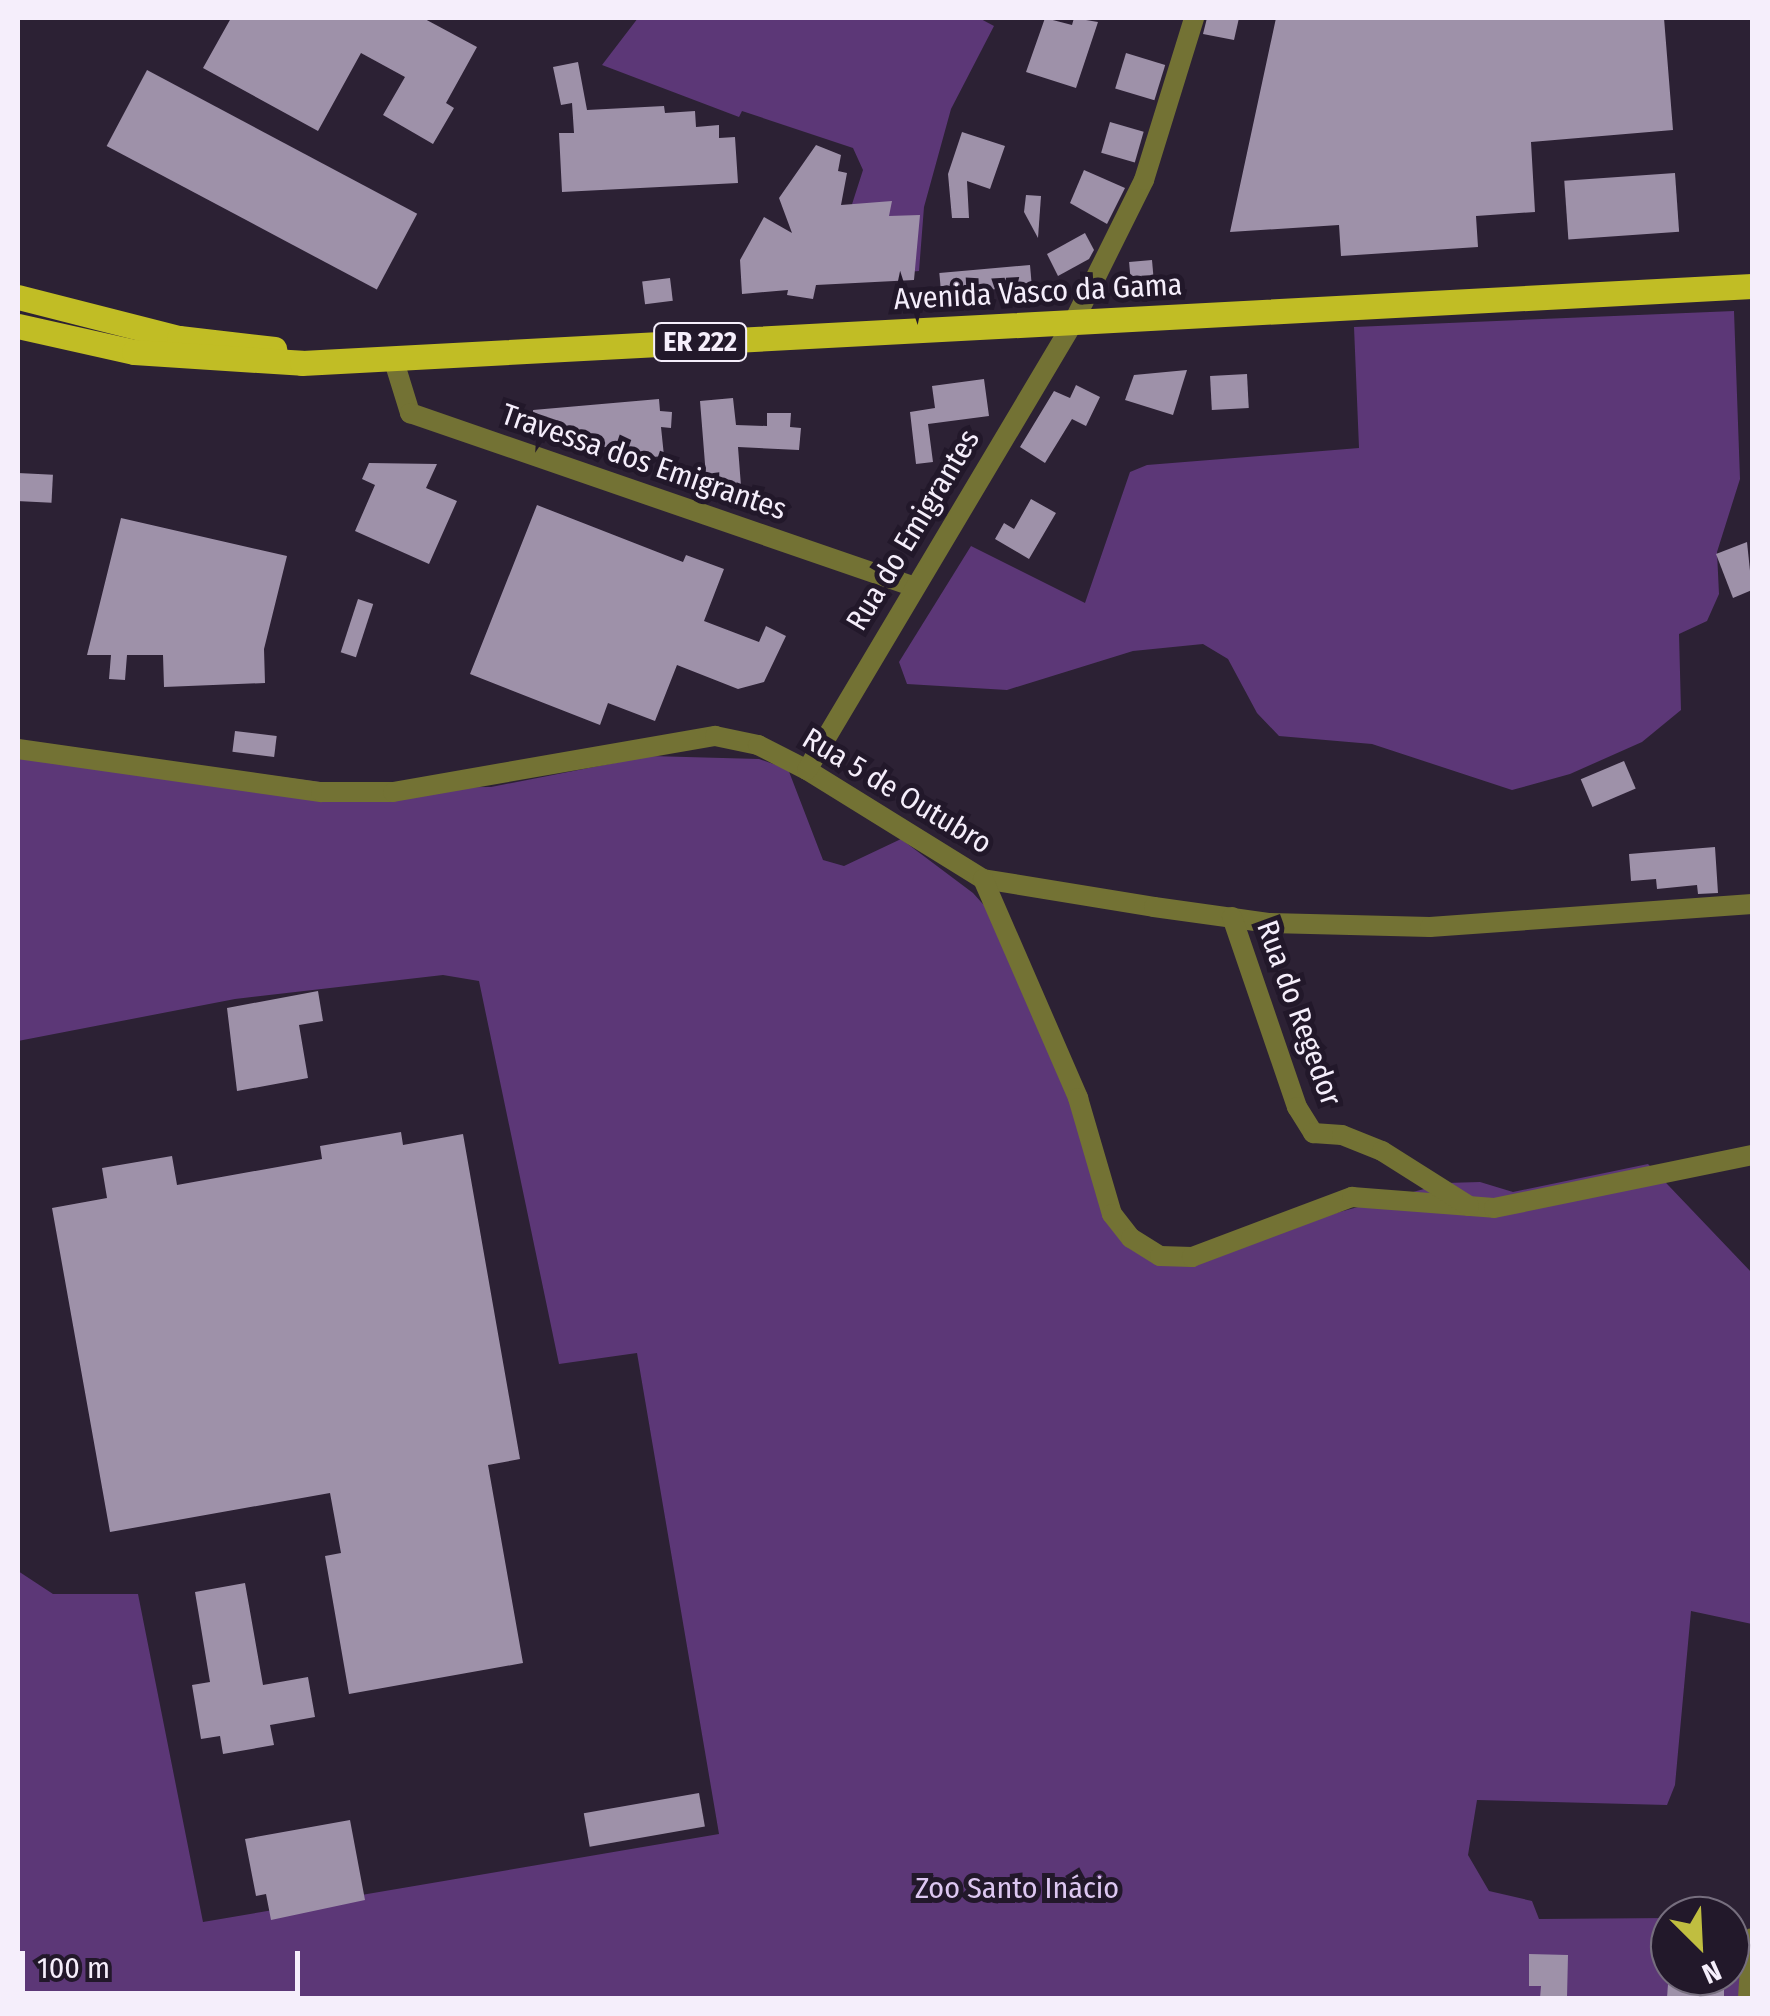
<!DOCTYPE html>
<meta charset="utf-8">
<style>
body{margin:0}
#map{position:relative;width:1770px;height:2016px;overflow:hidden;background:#2c2134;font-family:"Fira Sans Condensed",sans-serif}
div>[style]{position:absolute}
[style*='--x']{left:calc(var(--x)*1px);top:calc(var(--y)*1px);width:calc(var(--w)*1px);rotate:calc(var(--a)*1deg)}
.green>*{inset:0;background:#5c3777}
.building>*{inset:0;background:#9e91a9;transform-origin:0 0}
.street>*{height:20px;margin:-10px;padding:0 10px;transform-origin:10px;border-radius:10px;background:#737234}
.primary>*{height:25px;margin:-12.5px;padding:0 12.5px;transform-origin:12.5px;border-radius:12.5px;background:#c1bd25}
span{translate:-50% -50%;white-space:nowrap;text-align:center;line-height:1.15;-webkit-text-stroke:10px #22182a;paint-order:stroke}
.shield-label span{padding:2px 8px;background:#22182a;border:2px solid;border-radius:8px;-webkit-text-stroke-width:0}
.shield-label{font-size:28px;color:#f5eefb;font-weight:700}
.street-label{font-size:30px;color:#f5eefb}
.park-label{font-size:30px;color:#ddc7f1}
.frame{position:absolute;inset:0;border:20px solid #f5eefb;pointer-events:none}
.north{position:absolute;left:1650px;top:1896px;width:100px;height:100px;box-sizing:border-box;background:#22182a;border:2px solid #766e7e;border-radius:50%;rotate:156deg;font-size:28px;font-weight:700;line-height:40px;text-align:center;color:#f5eefb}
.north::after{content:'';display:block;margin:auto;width:35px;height:45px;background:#c0be40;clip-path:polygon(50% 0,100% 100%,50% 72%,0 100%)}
.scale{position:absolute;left:20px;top:1951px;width:280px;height:45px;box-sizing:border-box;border:5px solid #f5eefb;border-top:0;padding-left:12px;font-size:30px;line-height:35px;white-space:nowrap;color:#f5eefb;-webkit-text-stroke:8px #22182a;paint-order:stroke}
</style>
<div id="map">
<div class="green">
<div style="clip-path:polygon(638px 18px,979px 18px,994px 26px,951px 109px,924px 207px,919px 271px,828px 279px,863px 170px,853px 148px,742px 111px,739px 117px,602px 65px)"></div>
<div style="clip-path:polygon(1734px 311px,1740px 479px,1717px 552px,1719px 594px,1707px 621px,1679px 634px,1681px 710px,1642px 742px,1570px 774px,1512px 790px,1372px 744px,1279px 736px,1257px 713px,1228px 659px,1203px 644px,1133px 651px,1007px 690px,907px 684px,899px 662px,971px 546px,1085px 603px,1130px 472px,1147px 465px,1359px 448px,1354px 327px)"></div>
<div style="clip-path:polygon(18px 742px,365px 788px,491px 787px,650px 756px,759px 759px,788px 769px,823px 860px,844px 866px,901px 839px,973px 893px,1017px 942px,1118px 1206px,1139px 1239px,1182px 1255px,1446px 1183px,1480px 1182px,1513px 1192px,1648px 1164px,1752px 1273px,1752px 1624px,1691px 1611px,1675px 1785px,1667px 1805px,1477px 1800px,1468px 1855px,1489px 1891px,1532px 1901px,1539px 1919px,1670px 1918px,1670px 1976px,1730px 1976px,1730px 1918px,1742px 1918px,1743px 1998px,18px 1998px,18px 1571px,53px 1594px,138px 1594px,203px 1922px,719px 1834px,637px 1353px,559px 1364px,479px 981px,443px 975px,235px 999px,18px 1041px)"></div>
</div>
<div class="building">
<div style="clip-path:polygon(231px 18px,423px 18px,477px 47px,446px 103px,454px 108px,433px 144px,383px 115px,405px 77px,361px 53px,318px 131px,203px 68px)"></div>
<div style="clip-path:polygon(1045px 18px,1072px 25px,1074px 18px,1098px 22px,1076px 88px,1026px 72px)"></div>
<div style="clip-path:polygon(1207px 18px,1239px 18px,1234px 40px,1203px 34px)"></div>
<div style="clip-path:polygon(1276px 18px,1664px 18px,1673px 130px,1531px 142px,1535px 212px,1476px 216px,1478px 247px,1341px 256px,1339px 225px,1230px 232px)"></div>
<div style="left:1126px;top:53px;width:41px;height:37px;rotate:17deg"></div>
<div style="clip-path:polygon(578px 62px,587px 110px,664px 106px,665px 113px,695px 111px,696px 127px,719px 125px,719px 138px,735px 137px,738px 183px,562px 192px,559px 133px,574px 133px,572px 103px,561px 105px,553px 67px)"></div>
<div style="left:147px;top:70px;width:306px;height:86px;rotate:28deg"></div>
<div style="left:1110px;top:122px;width:35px;height:32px;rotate:16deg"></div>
<div style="clip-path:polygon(962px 132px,1005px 146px,990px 189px,967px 181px,969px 218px,952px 218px,948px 174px)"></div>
<div style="clip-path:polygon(816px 145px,841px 155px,838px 171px,847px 173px,841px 205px,892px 201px,889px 216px,920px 215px,914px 280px,816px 285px,813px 299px,787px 295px,788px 290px,742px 294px,740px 260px,764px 217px,792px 233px,779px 198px)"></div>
<div style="clip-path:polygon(1084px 170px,1125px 188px,1107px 224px,1070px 203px)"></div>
<div style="left:1675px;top:173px;width:59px;height:111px;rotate:86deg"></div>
<div style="clip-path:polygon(1026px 195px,1041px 196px,1038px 238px,1024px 212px)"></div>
<div style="clip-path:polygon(1085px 233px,1094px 250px,1089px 259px,1058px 276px,1047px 254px)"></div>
<div style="left:1152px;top:260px;width:21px;height:23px;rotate:85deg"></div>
<div style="left:1030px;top:265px;width:21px;height:91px;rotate:85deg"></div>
<div style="left:670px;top:278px;width:23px;height:28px;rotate:83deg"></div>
<div style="clip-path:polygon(1187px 370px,1173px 415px,1125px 400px,1134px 375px)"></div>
<div style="left:1247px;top:374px;width:34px;height:37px;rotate:87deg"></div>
<div style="clip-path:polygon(984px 379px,989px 416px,928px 424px,933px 462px,916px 464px,910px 412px,935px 408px,932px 386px)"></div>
<div style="clip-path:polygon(1076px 385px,1100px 397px,1086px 426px,1072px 419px,1045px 463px,1020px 447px,1054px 391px,1070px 398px)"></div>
<div style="clip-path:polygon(733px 398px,736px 425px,767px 426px,767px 413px,791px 413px,790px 427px,801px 428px,799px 450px,738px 447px,741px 486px,707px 489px,700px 401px)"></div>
<div style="clip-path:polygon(659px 399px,660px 411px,672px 412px,671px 428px,661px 427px,664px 456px,630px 459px,629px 445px,581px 449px,580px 440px,535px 436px,533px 410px)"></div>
<div style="clip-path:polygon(369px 463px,437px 464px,426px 488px,457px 501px,429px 564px,355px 531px,375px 485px,362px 479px)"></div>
<div style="left:18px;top:473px;width:35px;height:28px;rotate:3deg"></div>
<div style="clip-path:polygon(1031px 499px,1056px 513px,1029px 559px,995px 539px,1004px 523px,1014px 529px)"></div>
<div style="clip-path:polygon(537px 505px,683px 562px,686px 555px,724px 569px,704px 621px,759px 642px,766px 626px,786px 636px,764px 682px,738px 689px,677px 665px,655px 721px,608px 703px,600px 725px,470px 674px)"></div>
<div style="clip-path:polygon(121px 518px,287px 556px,264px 649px,265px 683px,164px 687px,163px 655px,127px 655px,125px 680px,109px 679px,111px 655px,87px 655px)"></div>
<div style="clip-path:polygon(1747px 542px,1752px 590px,1733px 598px,1716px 554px)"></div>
<div style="left:358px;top:599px;width:16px;height:56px;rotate:18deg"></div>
<div style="left:235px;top:731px;width:42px;height:21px;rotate:7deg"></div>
<div style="left:1624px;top:761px;width:30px;height:47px;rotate:67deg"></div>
<div style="clip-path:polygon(1715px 847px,1718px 893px,1698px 894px,1697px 885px,1657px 889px,1656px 879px,1631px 881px,1629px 854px)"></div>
<div style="clip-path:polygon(318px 991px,323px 1021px,299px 1025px,308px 1078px,237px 1091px,227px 1008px)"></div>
<div style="clip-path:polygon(401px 1132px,403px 1145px,463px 1134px,520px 1459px,488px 1465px,523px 1663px,349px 1694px,325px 1556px,341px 1553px,330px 1493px,110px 1532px,52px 1208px,107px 1198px,102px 1168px,172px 1156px,177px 1185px,322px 1159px,320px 1146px)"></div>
<div style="clip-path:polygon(245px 1583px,263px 1685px,308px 1677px,315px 1717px,270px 1725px,274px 1745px,223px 1754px,220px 1736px,201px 1739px,192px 1685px,210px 1682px,195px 1592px)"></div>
<div style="left:699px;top:1793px;width:34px;height:117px;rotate:80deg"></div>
<div style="clip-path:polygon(350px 1820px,365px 1900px,271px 1920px,266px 1894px,256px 1896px,245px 1839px)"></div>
<div style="clip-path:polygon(1529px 1954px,1568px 1955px,1567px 1998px,1540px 1998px,1541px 1986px,1529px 1986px)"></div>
<div style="clip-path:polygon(1668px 1984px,1724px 1986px,1724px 1998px,1667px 1998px)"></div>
</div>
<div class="street">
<div style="--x:393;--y:358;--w:58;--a:72.8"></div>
<div style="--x:410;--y:413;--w:531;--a:19.02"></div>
<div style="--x:18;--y:749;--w:306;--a:8.1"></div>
<div style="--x:321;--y:792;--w:72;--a:0"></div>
<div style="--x:393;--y:792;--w:327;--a:-9.9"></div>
<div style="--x:715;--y:736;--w:44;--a:11.8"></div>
<div style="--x:758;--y:745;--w:55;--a:27"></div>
<div style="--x:807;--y:770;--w:207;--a:31.8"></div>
<div style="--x:983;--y:879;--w:173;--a:9.3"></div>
<div style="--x:1154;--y:907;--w:117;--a:7.9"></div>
<div style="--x:1270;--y:923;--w:160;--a:1.4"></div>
<div style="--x:1430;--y:927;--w:323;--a:-4.1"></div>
<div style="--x:807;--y:770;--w:520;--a:-59.24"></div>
<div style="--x:1073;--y:323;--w:160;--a:-63.6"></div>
<div style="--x:1144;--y:180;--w:170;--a:-72.8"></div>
<div style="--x:983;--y:879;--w:239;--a:66.5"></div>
<div style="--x:1078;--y:1098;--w:121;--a:73.7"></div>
<div style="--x:1112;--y:1214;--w:31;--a:52"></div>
<div style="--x:1131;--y:1238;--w:34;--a:32"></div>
<div style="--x:1160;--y:1256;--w:32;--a:2"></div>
<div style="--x:1192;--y:1257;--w:171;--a:-20.6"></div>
<div style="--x:1352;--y:1197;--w:142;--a:4.4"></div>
<div style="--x:1494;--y:1208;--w:263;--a:-11.6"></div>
<div style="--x:1232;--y:917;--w:201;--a:71.1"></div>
<div style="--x:1297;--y:1107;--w:31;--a:58"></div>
<div style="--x:1313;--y:1133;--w:29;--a:4"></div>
<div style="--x:1342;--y:1135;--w:43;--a:21.8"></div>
<div style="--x:1382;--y:1151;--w:103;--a:32.3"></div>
<div style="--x:1748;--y:1998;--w:60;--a:-86.2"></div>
</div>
<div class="primary">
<div style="--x:18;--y:297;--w:166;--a:14.3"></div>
<div style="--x:179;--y:338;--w:96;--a:6.6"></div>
<div style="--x:18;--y:326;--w:119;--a:12.6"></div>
<div style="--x:134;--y:352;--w:168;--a:3.7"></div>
<div style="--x:302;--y:363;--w:1452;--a:-3.04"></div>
</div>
<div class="shield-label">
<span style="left:700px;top:342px">ER 222</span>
</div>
<div class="street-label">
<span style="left:1038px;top:292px;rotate:-3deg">Avenida Vasco da Gama</span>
<span style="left:644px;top:462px;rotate:19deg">Travessa dos Emigrantes</span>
<span style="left:913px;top:530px;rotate:-59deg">Rua do Emigrantes</span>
<span style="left:897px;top:791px;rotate:31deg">Rua 5 de Outubro</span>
<span style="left:1299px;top:1013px;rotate:70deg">Rua do Regedor</span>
</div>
<div class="park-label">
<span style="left:1017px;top:1888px">Zoo Santo Inácio</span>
</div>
<div class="frame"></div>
<div class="north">N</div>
<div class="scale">100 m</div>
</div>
